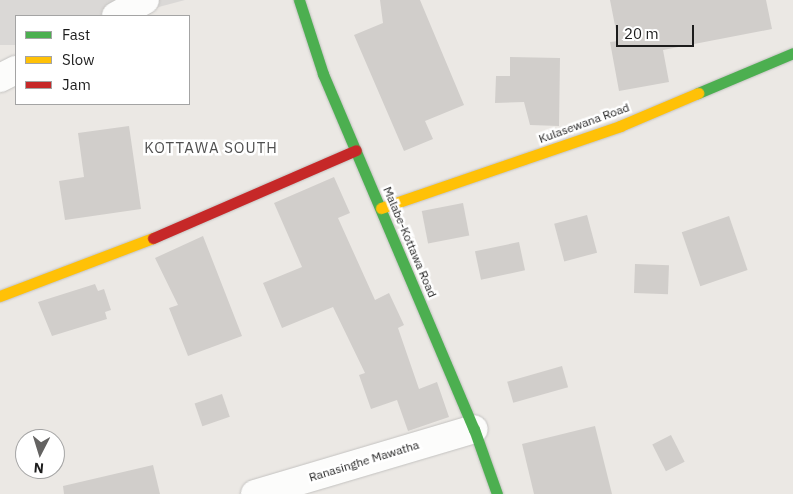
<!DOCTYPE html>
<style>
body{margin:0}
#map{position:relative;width:793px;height:494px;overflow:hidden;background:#ebe8e4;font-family:"IBM Plex Sans",sans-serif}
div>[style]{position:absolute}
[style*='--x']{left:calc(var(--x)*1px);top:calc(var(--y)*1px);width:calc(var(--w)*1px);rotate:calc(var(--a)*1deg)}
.residential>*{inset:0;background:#dad8d6}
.building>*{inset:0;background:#d1cecb;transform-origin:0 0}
.roads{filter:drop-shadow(0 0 1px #c3c2c0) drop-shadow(0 0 1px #c3c2c0)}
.street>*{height:28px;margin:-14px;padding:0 14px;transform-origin:14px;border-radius:14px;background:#fcfcfb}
.fast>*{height:11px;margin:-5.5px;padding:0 5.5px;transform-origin:5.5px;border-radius:5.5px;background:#4caf50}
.slow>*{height:11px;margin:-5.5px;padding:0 5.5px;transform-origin:5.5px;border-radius:5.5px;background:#ffc107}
.jam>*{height:11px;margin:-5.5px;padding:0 5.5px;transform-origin:5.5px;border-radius:5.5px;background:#c62828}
span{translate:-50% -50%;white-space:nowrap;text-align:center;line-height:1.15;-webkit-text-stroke:5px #fff;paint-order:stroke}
.street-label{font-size:12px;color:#1c1c1c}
.quarter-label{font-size:15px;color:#4f4f4f;letter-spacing:1px}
.legend{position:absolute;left:15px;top:15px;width:175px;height:90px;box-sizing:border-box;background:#fff;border:1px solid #a4a4a4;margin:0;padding:6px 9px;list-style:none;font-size:15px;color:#1c1c1c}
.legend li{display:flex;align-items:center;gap:10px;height:25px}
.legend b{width:25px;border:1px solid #a4a4a4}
.north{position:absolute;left:15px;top:429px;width:50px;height:50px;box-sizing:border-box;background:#fff;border:1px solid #a4a4a4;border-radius:50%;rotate:185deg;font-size:14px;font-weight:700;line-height:20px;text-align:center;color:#1c1c1c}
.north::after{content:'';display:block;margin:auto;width:18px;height:22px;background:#646362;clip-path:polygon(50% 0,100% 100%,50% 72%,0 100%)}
.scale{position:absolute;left:616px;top:25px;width:78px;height:22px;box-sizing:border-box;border:2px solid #1c1c1c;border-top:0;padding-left:6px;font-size:15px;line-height:18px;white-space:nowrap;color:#1c1c1c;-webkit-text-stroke:4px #fff;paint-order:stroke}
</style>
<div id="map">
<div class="residential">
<div style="clip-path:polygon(0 0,185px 0,125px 16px,16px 16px,16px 45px,0 45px)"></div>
</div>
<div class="building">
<div style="clip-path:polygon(380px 0,420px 0,464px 105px,425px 121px,433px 139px,404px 151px,354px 35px,383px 23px)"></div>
<div style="clip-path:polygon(610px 0,766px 0,772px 29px,663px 50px,669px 82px,619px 91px,610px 42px,618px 41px)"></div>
<div style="clip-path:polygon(510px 57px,560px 58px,559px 126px,530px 125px,524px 102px,495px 103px,496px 76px,510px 76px)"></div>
<div style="clip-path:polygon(129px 126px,141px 209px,65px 220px,59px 181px,84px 177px,78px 133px)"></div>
<div style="clip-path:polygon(334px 177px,350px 213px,338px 218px,375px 300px,389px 293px,404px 325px,398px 328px,419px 389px,437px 382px,449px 417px,408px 431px,397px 400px,371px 409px,359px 375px,365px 373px,333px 307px,282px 328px,263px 283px,302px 267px,274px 203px)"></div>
<div style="left:463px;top:203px;width:33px;height:42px;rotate:79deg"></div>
<div style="left:587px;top:215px;width:39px;height:34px;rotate:75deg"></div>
<div style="left:729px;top:216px;width:57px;height:50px;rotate:71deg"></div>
<div style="clip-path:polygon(203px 236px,242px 336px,188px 356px,169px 308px,178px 305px,155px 258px)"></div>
<div style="left:519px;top:242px;width:29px;height:45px;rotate:78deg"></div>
<div style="left:635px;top:264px;width:34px;height:29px;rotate:2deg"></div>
<div style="clip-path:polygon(95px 284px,98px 291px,104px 289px,111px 310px,105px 312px,107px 319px,52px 336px,38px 302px)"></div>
<div style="left:562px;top:366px;width:22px;height:57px;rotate:74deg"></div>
<div style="left:222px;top:394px;width:24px;height:29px;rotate:71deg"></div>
<div style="clip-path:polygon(595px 426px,612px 494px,534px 494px,522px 444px)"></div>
<div style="left:671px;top:435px;width:30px;height:21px;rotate:63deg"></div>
<div style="clip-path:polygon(153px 465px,160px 494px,64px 494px,63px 486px)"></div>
</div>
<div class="roads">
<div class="street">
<div style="--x:116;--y:16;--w:33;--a:-29"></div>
<div style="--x:0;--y:78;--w:18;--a:-27"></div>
<div style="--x:255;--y:494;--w:228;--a:-16.5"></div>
</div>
<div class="fast">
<div style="--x:299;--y:0;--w:78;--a:72"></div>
<div style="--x:323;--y:74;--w:386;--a:67"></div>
<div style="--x:474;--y:429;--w:69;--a:70.5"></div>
<div style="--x:698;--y:93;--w:103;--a:-22.8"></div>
</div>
<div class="slow">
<div style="--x:381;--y:208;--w:253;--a:-18.9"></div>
<div style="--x:620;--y:126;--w:85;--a:-22.9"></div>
<div style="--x:0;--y:296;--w:164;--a:-20.8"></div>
</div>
<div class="jam">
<div style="--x:153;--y:238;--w:221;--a:-23.4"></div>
</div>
</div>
<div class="street-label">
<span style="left:584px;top:123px;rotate:-20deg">Kulasewana Road</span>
<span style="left:410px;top:242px;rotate:67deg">Malabe-Kottawa Road</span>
<span style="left:364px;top:461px;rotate:-17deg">Ranasinghe Mawatha</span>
</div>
<div class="quarter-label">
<span style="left:211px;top:148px">KOTTAWA SOUTH</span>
</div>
<ul class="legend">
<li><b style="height:6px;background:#4caf50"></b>Fast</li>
<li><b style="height:6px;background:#ffc107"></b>Slow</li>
<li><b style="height:6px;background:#c62828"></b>Jam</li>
</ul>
<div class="north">N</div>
<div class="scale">20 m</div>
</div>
